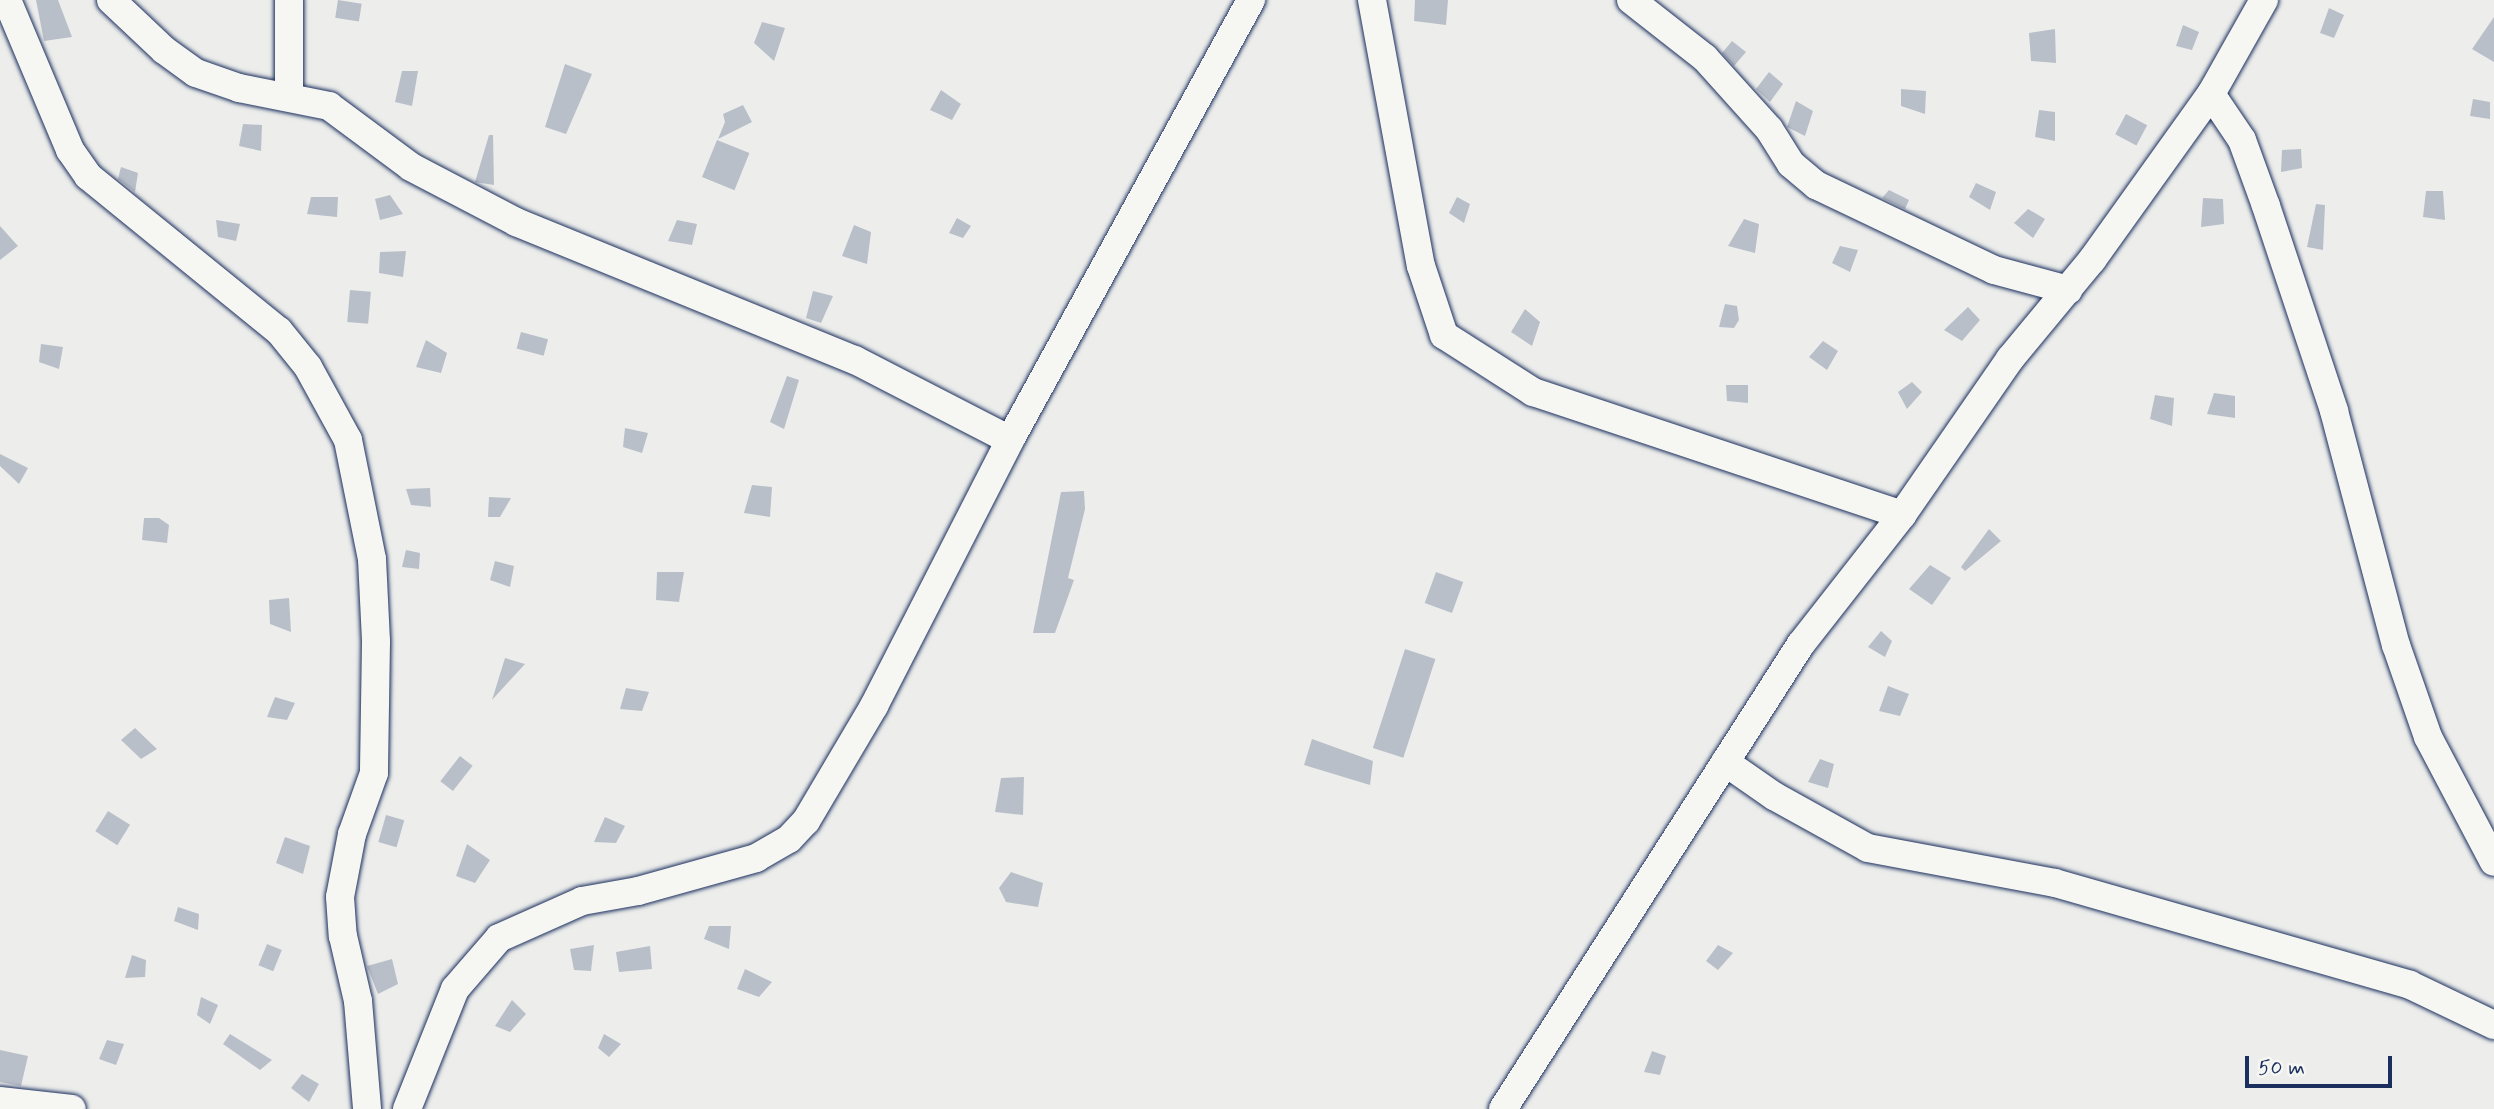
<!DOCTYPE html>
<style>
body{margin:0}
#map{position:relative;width:2494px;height:1109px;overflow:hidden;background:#edeeec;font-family:Mynerve,sans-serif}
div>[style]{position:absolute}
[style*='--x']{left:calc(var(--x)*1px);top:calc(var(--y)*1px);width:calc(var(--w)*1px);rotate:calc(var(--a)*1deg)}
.building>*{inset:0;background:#b9bfc8;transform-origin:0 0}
.roads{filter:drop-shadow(0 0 2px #1b2f5e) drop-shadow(0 0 2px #1b2f5e)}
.minor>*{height:28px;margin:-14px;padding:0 14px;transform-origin:14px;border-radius:14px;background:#f6f6f2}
span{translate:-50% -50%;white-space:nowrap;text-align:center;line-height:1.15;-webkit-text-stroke:6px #f6f6f2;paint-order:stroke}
.scale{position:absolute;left:2245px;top:1056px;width:147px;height:32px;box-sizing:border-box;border:4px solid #1b2f5e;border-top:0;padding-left:9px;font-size:21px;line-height:24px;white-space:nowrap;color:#1b2f5e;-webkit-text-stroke:5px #f6f6f2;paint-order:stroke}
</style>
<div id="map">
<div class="building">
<div style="clip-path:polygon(36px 0,58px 0,72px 37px,44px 41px)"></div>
<div style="left:338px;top:0;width:24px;height:18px;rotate:9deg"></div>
<div style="clip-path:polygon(1415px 0,1448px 0,1446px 25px,1414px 21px)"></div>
<div style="clip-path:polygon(2329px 8px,2344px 15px,2334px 38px,2320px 33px)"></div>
<div style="clip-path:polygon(2494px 17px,2494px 62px,2472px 49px)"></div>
<div style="clip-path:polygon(762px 22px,785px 28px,774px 61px,754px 43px)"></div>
<div style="clip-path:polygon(2183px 25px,2199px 32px,2192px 50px,2176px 46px)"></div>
<div style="clip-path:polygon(2055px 29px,2056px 63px,2031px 61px,2029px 33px)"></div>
<div style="clip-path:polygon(1732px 41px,1746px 52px,1734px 66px,1722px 53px)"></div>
<div style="clip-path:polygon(565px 64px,592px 74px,566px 134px,545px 127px)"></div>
<div style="clip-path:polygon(402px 71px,418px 71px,412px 106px,395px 102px)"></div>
<div style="clip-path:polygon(1769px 72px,1783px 84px,1770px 102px,1756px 89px)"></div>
<div style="clip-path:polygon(1901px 89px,1926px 91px,1925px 114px,1901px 106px)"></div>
<div style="clip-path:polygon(941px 90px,961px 104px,952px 120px,930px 110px)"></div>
<div style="clip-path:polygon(2473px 99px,2490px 102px,2490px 119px,2470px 116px)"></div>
<div style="clip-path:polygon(1796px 101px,1813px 111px,1805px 136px,1787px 127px)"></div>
<div style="clip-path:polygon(743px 105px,752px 122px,718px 139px,725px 122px,723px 114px)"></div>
<div style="clip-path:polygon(2039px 110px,2055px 112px,2055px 141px,2035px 137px)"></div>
<div style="left:2126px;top:114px;width:24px;height:23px;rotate:28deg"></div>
<div style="clip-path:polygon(243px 124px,262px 125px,261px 151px,239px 146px)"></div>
<div style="clip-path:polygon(489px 135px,493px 135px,494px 185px,475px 182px)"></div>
<div style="left:717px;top:140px;width:35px;height:40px;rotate:22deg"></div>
<div style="clip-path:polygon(2301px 149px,2302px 168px,2281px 172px,2282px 150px)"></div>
<div style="clip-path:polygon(121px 167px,138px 173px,135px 192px,118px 179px)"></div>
<div style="clip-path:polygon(1976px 183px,1996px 192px,1990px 210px,1969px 197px)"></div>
<div style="clip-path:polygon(1889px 190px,1909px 200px,1905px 209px,1882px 198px)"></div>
<div style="clip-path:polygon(2426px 191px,2443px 191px,2445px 220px,2423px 217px)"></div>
<div style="clip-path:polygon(390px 195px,403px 214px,380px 220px,375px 199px)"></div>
<div style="clip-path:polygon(311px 197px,338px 197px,337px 217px,307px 214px)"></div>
<div style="clip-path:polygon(1457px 197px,1470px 204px,1464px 223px,1449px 213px)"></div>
<div style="clip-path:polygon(2203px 198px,2223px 199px,2224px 224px,2201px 227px)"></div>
<div style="clip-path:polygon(2316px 204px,2325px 205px,2323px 250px,2307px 247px)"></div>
<div style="clip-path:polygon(2028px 209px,2045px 219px,2033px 238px,2014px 223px)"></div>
<div style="clip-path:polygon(957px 218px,971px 226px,963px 238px,949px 233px)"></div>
<div style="clip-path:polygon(1744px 219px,1759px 224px,1755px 253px,1728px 246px)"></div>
<div style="clip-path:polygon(216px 220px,240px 224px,236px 241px,218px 237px)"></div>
<div style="clip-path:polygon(677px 220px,697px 224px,692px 245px,668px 241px)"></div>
<div style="clip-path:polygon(854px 225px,871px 232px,867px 264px,842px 256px)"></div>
<div style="clip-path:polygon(0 226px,18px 246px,0 260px)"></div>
<div style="clip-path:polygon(1840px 246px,1858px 250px,1850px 272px,1832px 263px)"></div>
<div style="clip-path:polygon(406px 251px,403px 277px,379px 273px,380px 252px)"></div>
<div style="left:350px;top:290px;width:21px;height:32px;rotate:5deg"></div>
<div style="clip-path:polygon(813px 291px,833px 296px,821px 323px,806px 318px)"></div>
<div style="clip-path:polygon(1725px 304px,1737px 306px,1739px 320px,1734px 328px,1719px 327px)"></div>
<div style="clip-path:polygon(1968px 307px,1980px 320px,1962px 341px,1944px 330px)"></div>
<div style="clip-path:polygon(1525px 309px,1540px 322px,1532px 346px,1511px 332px)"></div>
<div style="left:521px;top:332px;width:28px;height:17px;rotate:15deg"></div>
<div style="clip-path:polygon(426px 340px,447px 353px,441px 373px,416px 367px)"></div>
<div style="clip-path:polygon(1823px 341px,1838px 351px,1827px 370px,1809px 357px)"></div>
<div style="clip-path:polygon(41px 344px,63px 347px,59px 369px,39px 362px)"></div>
<div style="clip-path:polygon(787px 376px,799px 380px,784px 429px,770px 422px)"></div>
<div style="clip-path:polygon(1912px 382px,1922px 392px,1907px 409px,1898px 392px)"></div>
<div style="clip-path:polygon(1726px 385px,1748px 385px,1748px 403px,1727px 401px)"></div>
<div style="clip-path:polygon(2214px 393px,2235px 396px,2235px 418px,2207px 414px)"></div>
<div style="clip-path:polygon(2155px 395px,2174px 398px,2172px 426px,2150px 419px)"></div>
<div style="clip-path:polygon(625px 428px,648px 433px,642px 453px,623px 447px)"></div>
<div style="clip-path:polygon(0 454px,28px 468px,19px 484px,0 466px)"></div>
<div style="clip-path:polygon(752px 485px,772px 487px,770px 517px,744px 513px)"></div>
<div style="clip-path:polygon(430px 488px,431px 507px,411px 505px,406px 489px)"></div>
<div style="clip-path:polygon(1084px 491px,1085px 509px,1068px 578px,1074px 580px,1055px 633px,1033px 633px,1061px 492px)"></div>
<div style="clip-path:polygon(489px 497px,511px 498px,500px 517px,488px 517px)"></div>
<div style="clip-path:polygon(144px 518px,159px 518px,169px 525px,167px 543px,142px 540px)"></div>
<div style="clip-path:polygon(1989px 529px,2001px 541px,1965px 571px,1961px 567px)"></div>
<div style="clip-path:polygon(406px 550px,420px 553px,419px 569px,402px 567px)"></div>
<div style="clip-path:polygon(495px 561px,514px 566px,510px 587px,490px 580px)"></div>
<div style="clip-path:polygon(1930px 565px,1951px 578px,1932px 605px,1909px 589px)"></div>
<div style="clip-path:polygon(657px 572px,684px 572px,679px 602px,656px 600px)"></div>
<div style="left:1436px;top:572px;width:29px;height:33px;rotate:20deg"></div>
<div style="clip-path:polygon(289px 598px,291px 632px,270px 624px,269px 600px)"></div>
<div style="clip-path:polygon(1881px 631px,1892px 641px,1885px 657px,1868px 647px)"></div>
<div style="left:1405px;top:649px;width:32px;height:104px;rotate:18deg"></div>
<div style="clip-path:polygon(505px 658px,525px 664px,492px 700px)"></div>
<div style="clip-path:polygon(1888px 686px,1909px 694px,1900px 716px,1879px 711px)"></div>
<div style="clip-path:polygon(626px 688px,649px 692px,642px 711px,620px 709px)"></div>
<div style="clip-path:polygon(275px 697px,295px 703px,287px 720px,267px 717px)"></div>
<div style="clip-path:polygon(135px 728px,157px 749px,141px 759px,121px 740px)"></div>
<div style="clip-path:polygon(1312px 739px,1373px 761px,1370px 785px,1304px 765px)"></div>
<div style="left:460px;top:756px;width:16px;height:32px;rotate:38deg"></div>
<div style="clip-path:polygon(1820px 759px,1834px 764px,1828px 788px,1808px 782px)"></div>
<div style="clip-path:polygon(1024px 777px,1023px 815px,995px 812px,1001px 778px)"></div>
<div style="left:108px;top:811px;width:26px;height:24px;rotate:32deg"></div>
<div style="left:386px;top:815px;width:19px;height:28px;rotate:16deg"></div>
<div style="clip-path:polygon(605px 817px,625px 826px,616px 843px,594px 842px)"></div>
<div style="clip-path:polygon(285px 837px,310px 846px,303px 874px,276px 863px)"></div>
<div style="clip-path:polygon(467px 844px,490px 860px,475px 883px,456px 876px)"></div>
<div style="clip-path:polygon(1011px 872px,1043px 883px,1038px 907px,1006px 902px,999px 888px)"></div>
<div style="clip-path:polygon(178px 907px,199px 914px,198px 930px,174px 921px)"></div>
<div style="clip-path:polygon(709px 926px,731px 926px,729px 949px,704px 939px)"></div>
<div style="left:267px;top:944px;width:16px;height:23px;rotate:22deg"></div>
<div style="clip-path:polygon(594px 945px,591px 971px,574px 970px,570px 949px)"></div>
<div style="clip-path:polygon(1718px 945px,1733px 953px,1718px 970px,1706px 961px)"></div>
<div style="clip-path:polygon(650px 946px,652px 969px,619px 972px,616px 952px)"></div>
<div style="clip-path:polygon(132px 955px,146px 960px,145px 977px,125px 978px)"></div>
<div style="clip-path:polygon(392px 959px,398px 984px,378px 994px,367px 966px)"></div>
<div style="clip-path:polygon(745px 969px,772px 982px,759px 997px,737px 989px)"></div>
<div style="clip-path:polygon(201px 997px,218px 1005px,210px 1024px,197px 1015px)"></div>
<div style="clip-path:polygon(512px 1000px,526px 1014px,510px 1032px,495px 1026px)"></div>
<div style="clip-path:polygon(230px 1034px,272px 1060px,260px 1070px,223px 1044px)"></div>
<div style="clip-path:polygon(604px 1034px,621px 1044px,609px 1057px,598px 1048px)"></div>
<div style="clip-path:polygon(107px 1040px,124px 1044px,116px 1065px,99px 1059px)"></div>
<div style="clip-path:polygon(0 1050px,28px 1056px,21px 1086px,0 1082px)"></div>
<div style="clip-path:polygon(1652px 1051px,1666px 1056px,1660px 1075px,1644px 1072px)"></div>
<div style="clip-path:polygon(302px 1074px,319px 1084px,309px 1102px,291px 1088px)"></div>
</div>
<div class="roads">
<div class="minor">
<div style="--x:7;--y:0;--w:163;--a:67.2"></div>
<div style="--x:70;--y:150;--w:32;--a:55"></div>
<div style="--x:88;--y:176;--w:246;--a:39.1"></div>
<div style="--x:279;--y:331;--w:46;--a:51.1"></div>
<div style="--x:308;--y:367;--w:83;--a:61.3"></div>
<div style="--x:348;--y:440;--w:121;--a:78.6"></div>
<div style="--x:372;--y:559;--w:83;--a:87.2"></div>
<div style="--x:376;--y:642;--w:131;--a:90.9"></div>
<div style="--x:374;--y:773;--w:65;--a:109.8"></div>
<div style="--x:352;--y:834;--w:64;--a:100.8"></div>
<div style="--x:340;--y:897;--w:39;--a:86"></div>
<div style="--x:343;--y:936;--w:67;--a:77"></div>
<div style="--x:358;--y:1001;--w:108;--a:85.2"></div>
<div style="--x:111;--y:0;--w:73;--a:43.3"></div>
<div style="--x:164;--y:50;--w:39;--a:36"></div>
<div style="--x:196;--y:73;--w:46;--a:19.2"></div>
<div style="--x:239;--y:88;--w:92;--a:11.3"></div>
<div style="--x:329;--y:106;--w:102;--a:36.6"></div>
<div style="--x:411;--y:167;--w:119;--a:27.6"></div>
<div style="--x:516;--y:222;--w:366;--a:22.2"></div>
<div style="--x:855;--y:360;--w:174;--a:27.3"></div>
<div style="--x:1372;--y:0;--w:270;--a:79.6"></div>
<div style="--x:1421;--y:266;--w:73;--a:71.6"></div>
<div style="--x:1444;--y:335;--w:106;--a:32.6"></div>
<div style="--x:1533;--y:392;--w:389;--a:18.4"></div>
<div style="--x:1631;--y:0;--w:94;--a:38.1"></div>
<div style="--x:1705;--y:58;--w:96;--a:48"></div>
<div style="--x:1769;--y:129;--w:41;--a:57.8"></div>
<div style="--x:1791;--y:164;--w:33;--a:40"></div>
<div style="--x:1816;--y:185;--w:197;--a:25.5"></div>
<div style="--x:1994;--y:270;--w:77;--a:15.1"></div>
<div style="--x:2211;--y:94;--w:55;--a:56"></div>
<div style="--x:2242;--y:140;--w:70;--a:70"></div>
<div style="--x:2266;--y:206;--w:216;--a:71.6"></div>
<div style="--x:2334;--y:411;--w:242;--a:75.2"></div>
<div style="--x:2396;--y:645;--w:97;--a:70.8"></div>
<div style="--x:2428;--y:737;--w:141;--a:62.2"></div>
<div style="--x:289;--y:95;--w:95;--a:-90"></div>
<div style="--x:1725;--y:762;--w:60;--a:34.8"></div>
<div style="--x:1774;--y:796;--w:107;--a:29"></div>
<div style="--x:1868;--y:848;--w:190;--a:10.6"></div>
<div style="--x:2055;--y:883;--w:369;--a:16"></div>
<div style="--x:2410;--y:985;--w:93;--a:25.5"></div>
<div style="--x:0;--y:1101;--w:72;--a:6.3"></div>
<div style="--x:407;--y:1109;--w:129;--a:-68.2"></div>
<div style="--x:455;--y:989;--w:67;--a:-49.2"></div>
<div style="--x:499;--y:938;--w:91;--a:-24"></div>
<div style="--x:582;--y:901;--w:57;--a:-10.1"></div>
<div style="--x:638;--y:891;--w:123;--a:-15.6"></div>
<div style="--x:756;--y:858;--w:38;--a:-30"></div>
<div style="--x:789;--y:839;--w:25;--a:-47"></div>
<div style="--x:806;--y:821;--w:134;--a:-59.4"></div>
<div style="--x:874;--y:706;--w:299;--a:-62.9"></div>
<div style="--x:1010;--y:440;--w:502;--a:-61.29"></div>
<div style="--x:1503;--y:1109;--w:552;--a:-57.35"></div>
<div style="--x:1801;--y:644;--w:164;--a:-51.9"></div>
<div style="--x:1902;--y:515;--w:190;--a:-55.3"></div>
<div style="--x:2010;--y:359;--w:129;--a:-50.4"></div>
<div style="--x:2092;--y:260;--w:204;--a:-54.4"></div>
<div style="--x:2211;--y:94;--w:108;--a:-60.6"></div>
</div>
</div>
<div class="scale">50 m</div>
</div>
